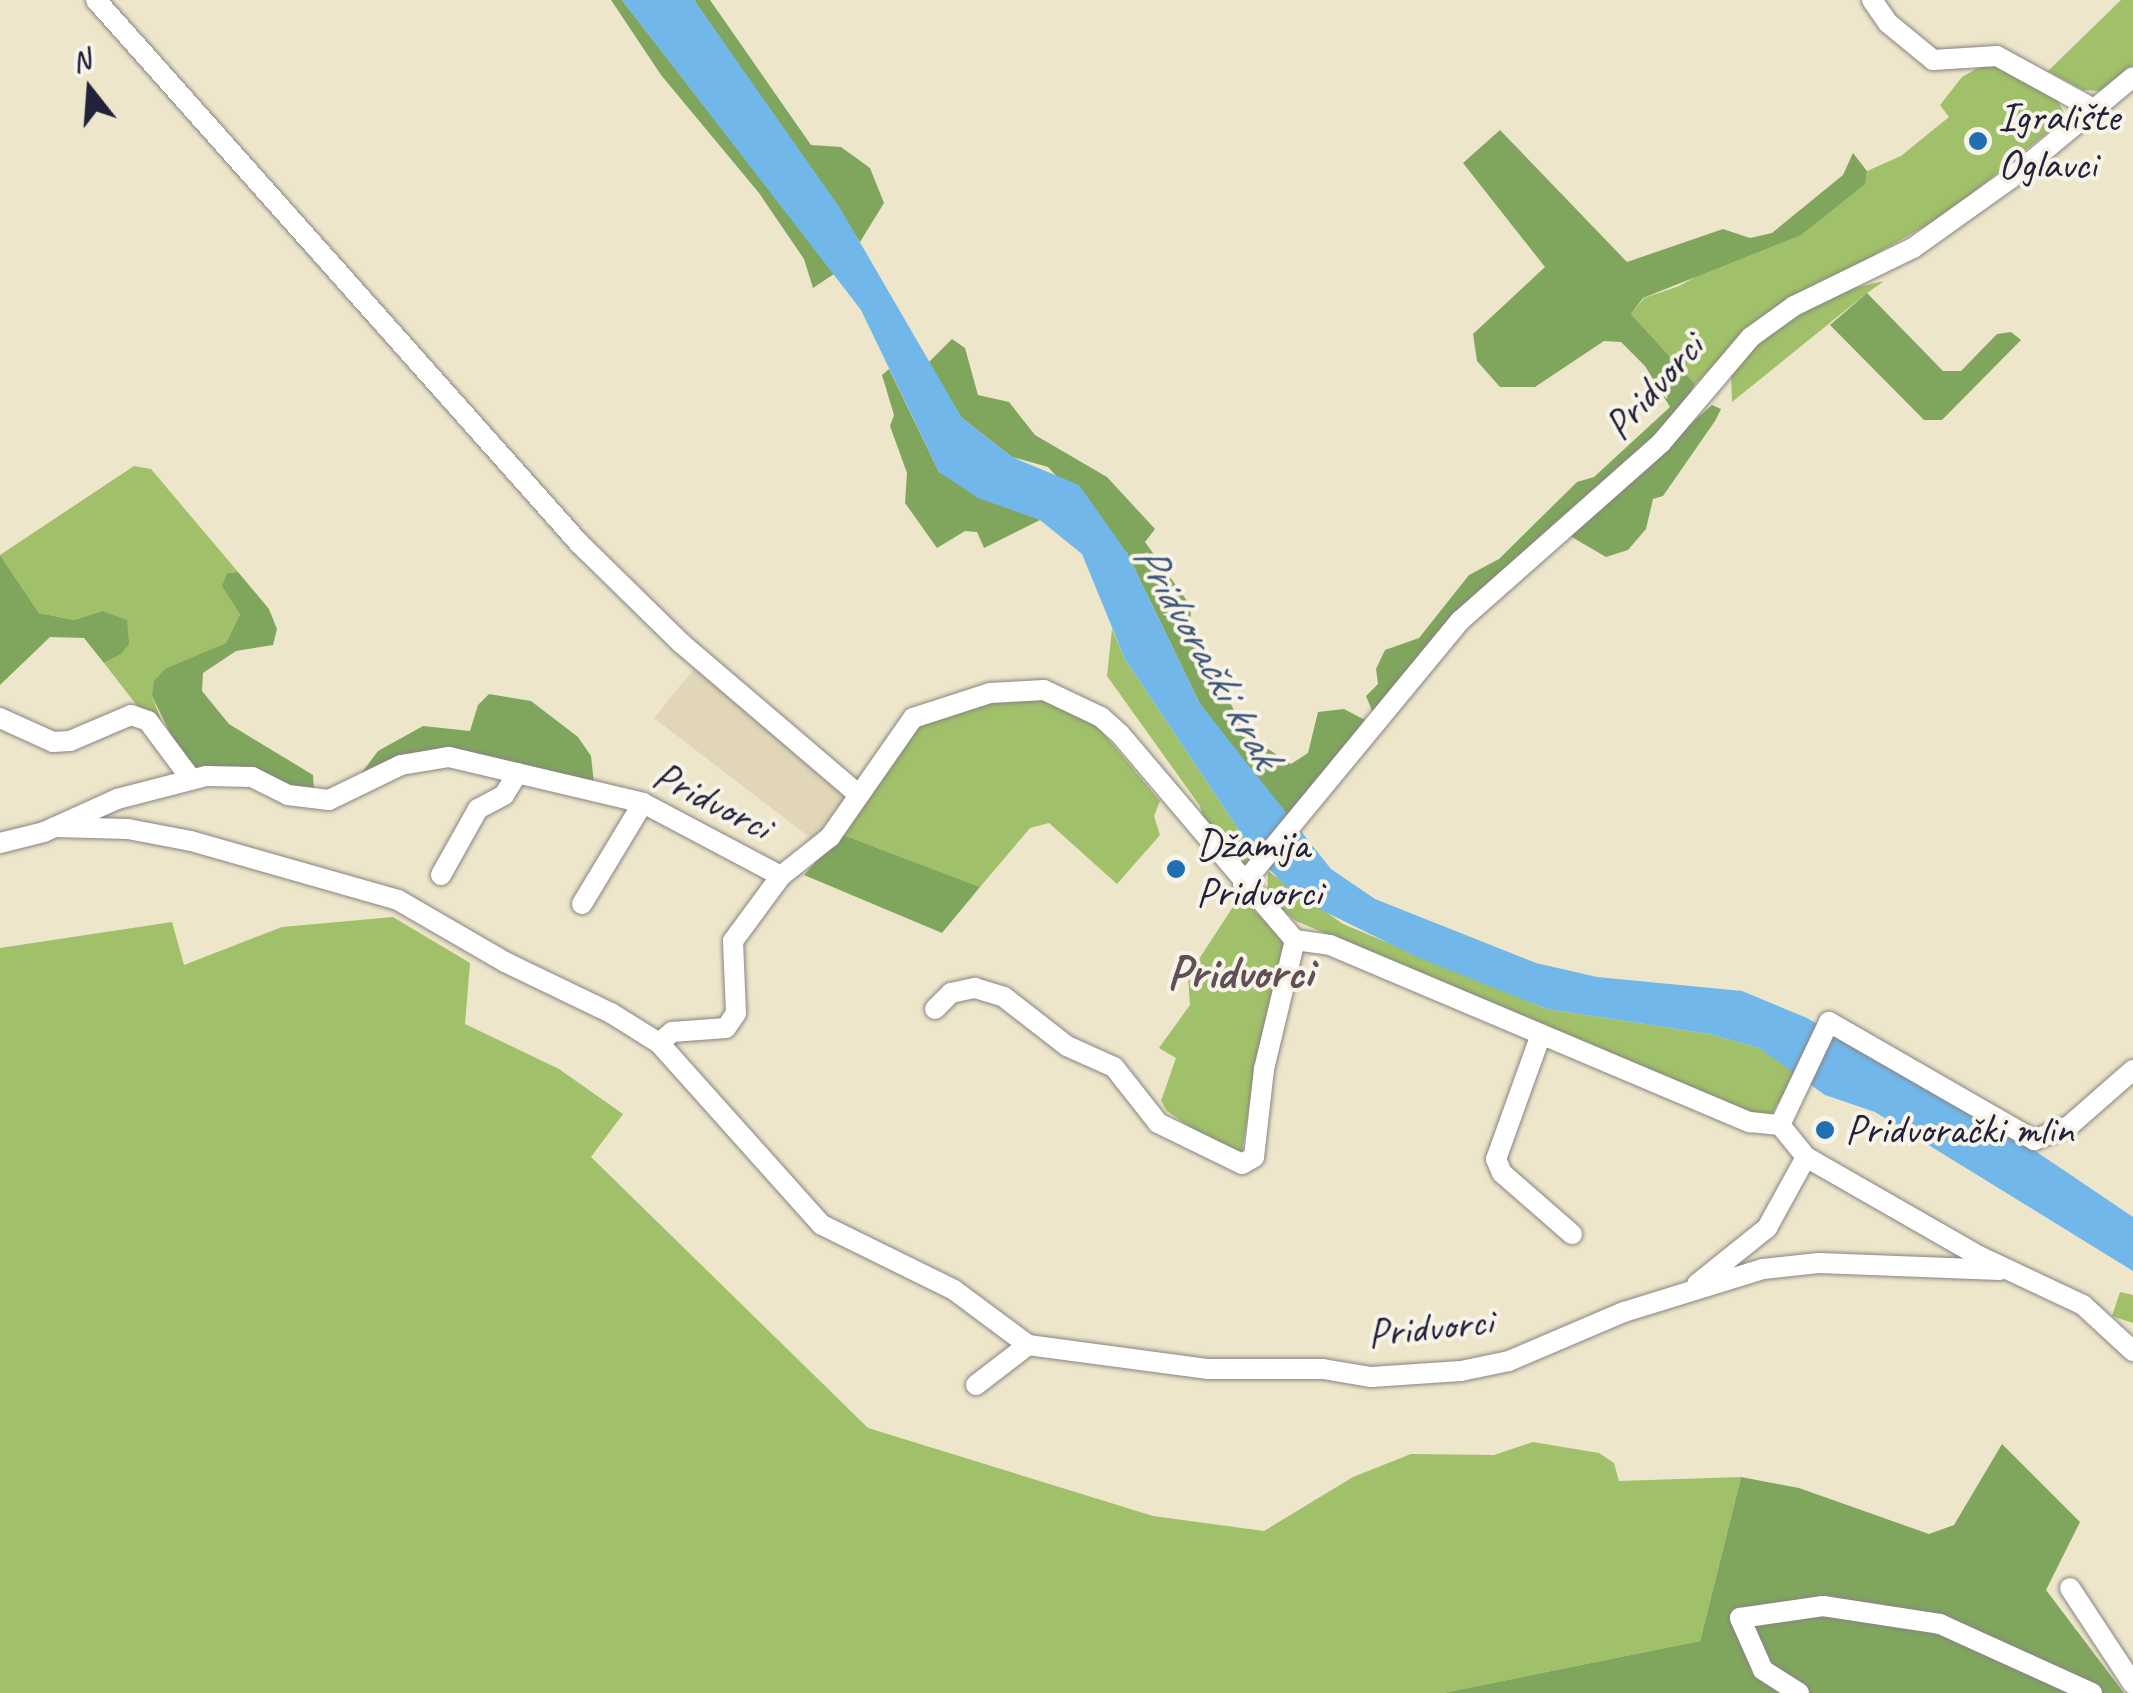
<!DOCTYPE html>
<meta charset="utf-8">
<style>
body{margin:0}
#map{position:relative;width:2133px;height:1693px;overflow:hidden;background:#ede6ca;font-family:Caveat,sans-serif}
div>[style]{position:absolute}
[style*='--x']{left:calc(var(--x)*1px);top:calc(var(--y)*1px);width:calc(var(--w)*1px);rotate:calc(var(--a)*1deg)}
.built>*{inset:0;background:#e1d6b7}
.green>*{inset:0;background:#a0c069}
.forest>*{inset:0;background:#80a65d}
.water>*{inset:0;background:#72b7e9}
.roads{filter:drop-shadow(0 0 2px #888482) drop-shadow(0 0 2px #888482)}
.minor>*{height:20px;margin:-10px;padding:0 10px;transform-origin:10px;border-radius:10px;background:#fff}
.dots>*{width:28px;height:28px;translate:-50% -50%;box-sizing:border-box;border:5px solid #f7f3e8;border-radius:50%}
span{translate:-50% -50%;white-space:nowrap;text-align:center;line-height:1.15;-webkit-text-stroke:8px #f7f3e8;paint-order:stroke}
.poi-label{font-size:42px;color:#22223b}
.left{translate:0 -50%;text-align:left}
.street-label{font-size:42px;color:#22223b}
.water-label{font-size:45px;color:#3e5678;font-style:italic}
.quarter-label{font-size:48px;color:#605053;font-weight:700}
.north{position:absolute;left:40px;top:40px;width:100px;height:100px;-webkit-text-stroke:8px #f7f3e8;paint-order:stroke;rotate:343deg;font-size:28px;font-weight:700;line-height:40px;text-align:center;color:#22223b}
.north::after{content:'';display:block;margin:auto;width:35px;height:45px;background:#22223b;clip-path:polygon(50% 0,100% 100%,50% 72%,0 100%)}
</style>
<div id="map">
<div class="built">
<div style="clip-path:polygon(696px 666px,847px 796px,813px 840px,654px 718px)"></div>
</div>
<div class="green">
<div style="clip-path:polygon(2121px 0,2133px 0,2133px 67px,2102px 91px,2083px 90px,2048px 71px)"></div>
<div style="clip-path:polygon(1988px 62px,2053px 91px,2066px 117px,1948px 213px,1758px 321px,1695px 384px,1631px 314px,1644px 298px,1679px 286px,1864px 184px,1867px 171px,1901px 156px,1949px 117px,1940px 105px,1962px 77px)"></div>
<div style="clip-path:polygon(1884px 281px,1867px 293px,1732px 402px,1731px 371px,1777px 322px,1837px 292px)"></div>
<div style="clip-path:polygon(134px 466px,151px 469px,238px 572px,227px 573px,240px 614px,226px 643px,182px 663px,152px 696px,161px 719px,138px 707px,104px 663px,120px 655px,102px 611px,74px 620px,39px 613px,0 555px)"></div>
<div style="clip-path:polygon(1112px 629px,1125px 659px,1257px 857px,1250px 864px,1239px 866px,1205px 827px,1200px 806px,1107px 676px)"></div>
<div style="clip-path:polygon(1042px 695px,1098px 727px,1160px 801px,1154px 816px,1160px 835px,1117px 884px,1049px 823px,1030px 828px,980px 887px,841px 834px,917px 723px,956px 707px)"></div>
<div style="clip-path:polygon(1268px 871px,1343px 924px,1547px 1009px,1709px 1034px,1759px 1048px,1796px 1073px,1768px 1120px,1296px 921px,1267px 897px)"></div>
<div style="clip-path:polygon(1240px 896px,1281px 938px,1289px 957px,1253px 1084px,1242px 1151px,1225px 1151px,1167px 1111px,1161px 1101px,1176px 1058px,1159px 1048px,1190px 1005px,1188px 976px)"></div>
<div style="clip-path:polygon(393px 917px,470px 963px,465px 1024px,559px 1069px,623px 1114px,591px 1157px,868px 1428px,1153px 1516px,1264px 1531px,1353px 1477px,1411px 1454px,1494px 1455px,1533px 1442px,1599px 1453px,1614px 1463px,1619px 1481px,1741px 1477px,1700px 1641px,1443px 1693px,0 1693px,0 948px,172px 922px,184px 965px,282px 927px)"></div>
<div style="clip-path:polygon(2120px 1292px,2133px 1295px,2133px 1323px,2112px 1316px)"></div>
</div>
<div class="forest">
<div style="clip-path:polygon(611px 0,622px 0,834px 274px,813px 288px,804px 259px,759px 193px,661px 75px)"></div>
<div style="clip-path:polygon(694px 0,710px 0,811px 145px,841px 147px,870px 168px,884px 203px,860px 242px)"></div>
<div style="clip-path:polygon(1500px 130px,1627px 262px,1723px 229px,1750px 238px,1772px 233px,1843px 175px,1853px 153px,1867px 171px,1865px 184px,1801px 235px,1643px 298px,1631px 314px,1695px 384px,1679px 413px,1455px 612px,1373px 713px,1366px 696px,1378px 684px,1376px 669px,1385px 650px,1419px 638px,1469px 575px,1499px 559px,1577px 482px,1594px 477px,1670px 407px,1645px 366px,1621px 342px,1604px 341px,1535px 387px,1500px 387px,1477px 361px,1473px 334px,1545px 267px,1463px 163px)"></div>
<div style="clip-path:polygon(1867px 293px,1943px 371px,1961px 371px,1997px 334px,2011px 332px,2021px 340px,1942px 420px,1924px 420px,1830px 325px)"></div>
<div style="clip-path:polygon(952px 339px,965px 348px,978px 395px,1009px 402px,1035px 435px,1107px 477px,1155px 529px,1145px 542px,1190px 605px,1192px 630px,1247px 735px,1291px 764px,1308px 753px,1318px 712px,1344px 709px,1367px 721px,1289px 819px,1200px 704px,1127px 553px,1048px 467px,1012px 457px,962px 418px,926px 365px)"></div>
<div style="clip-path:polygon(889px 369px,939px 472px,1040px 520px,984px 548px,977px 532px,965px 531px,937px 548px,905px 503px,907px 473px,890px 426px,894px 415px,882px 375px)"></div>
<div style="clip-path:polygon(1712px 405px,1721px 409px,1715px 421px,1663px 496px,1653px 499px,1646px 529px,1628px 550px,1606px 557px,1565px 533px)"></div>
<div style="clip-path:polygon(0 555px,39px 613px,74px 620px,102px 611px,127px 620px,129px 644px,120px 655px,104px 663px,84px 638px,50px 637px,0 685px)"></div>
<div style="clip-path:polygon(238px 572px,269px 609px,277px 629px,273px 645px,236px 651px,203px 673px,202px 691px,229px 724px,313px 775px,314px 793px,199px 770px,177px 747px,152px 696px,154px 681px,165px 669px,226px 643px,240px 614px,222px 586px,227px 573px)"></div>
<div style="clip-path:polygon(489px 694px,531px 701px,578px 737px,591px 756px,594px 783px,443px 748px,396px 759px,357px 779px,378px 751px,423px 726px,470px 731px,478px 705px)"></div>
<div style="clip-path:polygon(841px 834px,980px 887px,942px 933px,804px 875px)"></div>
<div style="clip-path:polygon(2002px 1444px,2080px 1522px,2046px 1590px,2124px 1693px,1443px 1693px,1700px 1641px,1741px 1477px,1799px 1488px,1929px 1534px,1954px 1525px)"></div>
</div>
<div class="water">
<div style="clip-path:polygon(622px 0,694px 0,840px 208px,962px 418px,1012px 457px,1079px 485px,1127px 553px,1200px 704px,1331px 869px,1375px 899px,1536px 963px,1597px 977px,1742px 991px,1807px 1018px,2022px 1142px,2133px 1217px,2133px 1271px,1875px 1112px,1825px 1095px,1759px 1048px,1709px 1034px,1547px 1009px,1419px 958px,1299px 899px,1257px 857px,1125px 659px,1082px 554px,1040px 520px,978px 498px,939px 472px,861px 310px)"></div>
</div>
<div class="roads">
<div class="minor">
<div style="--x:96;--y:0;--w:727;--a:48.35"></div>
<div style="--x:579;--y:543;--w:143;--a:44.4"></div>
<div style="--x:681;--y:643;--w:234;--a:40.5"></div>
<div style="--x:1872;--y:0;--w:28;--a:55"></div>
<div style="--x:1888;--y:23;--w:58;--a:39.4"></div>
<div style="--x:1933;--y:60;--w:64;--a:-3.6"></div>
<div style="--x:1997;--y:56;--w:106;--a:28.7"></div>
<div style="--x:0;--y:718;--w:58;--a:24.4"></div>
<div style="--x:53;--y:742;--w:17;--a:-3"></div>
<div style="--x:70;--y:741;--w:66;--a:-23.1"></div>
<div style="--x:131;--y:715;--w:18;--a:19"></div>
<div style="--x:148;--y:721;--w:72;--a:53.4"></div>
<div style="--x:55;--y:827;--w:73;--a:1.6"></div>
<div style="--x:128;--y:829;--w:64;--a:10.8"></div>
<div style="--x:191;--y:841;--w:215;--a:15.9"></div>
<div style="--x:398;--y:900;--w:124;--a:30.1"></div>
<div style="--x:505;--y:962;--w:118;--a:25.7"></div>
<div style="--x:611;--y:1013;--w:57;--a:32"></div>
<div style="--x:659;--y:1043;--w:244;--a:48.2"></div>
<div style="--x:822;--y:1225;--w:147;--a:26.2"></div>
<div style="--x:954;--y:1290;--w:92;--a:36.6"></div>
<div style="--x:0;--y:843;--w:45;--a:-14"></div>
<div style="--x:44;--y:832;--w:80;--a:-24.3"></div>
<div style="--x:117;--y:799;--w:92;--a:-14.5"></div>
<div style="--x:206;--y:776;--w:46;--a:1.2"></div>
<div style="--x:252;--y:777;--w:40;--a:26.6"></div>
<div style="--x:288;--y:795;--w:41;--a:7"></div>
<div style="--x:329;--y:800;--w:80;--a:-25.9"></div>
<div style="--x:401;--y:765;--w:49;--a:-9.5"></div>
<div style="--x:449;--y:757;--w:199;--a:13.3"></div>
<div style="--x:643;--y:803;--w:156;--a:27.9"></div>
<div style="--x:781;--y:876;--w:63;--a:-38.5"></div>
<div style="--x:830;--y:837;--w:145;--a:-55.1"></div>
<div style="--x:913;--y:718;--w:81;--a:-18"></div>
<div style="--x:990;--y:693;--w:54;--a:-3.2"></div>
<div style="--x:1044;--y:690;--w:63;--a:25.3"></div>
<div style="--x:1101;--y:717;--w:25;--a:42"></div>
<div style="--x:1120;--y:734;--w:270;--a:49.7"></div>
<div style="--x:1295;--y:940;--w:35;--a:8"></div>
<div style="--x:1330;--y:945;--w:456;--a:22.9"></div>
<div style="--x:1750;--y:1122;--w:30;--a:6"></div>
<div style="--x:1780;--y:1125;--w:41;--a:50.9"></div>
<div style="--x:1806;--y:1157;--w:199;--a:29.8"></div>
<div style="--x:1979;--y:1256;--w:115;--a:25.2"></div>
<div style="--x:2083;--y:1305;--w:68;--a:42.6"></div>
<div style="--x:441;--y:875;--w:76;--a:-60.7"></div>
<div style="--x:478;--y:809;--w:30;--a:-28"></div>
<div style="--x:504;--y:795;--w:26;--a:-58"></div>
<div style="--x:1243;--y:884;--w:342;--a:-50.5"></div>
<div style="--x:1461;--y:620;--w:267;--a:-41.5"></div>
<div style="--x:1661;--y:443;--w:139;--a:-49.7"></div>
<div style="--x:1751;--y:337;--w:53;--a:-35.8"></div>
<div style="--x:1794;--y:306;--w:132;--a:-26"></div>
<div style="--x:1913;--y:248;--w:120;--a:-35.5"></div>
<div style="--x:2011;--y:178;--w:158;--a:-39.6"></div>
<div style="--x:582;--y:904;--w:118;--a:-58.9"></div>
<div style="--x:935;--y:1009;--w:23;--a:-45"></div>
<div style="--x:951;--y:993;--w:25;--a:-12"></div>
<div style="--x:975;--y:988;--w:30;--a:17"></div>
<div style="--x:1004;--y:997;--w:80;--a:37.9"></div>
<div style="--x:1067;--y:1046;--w:51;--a:24.1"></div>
<div style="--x:1114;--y:1067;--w:71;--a:51.8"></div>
<div style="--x:1158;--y:1123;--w:93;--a:26"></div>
<div style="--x:1242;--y:1164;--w:14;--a:-30"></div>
<div style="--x:1254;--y:1157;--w:89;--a:-83.5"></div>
<div style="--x:1264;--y:1069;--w:133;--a:-76.5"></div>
<div style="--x:1540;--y:1037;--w:130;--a:109.8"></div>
<div style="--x:1496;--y:1159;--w:15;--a:67"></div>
<div style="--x:1502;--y:1173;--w:93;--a:41.1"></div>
<div style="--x:659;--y:1043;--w:17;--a:-40"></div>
<div style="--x:672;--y:1032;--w:54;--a:-4.2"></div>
<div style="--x:726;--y:1028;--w:18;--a:-56"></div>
<div style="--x:736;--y:1013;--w:72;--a:-92.4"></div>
<div style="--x:733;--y:941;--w:81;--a:-53.6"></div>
<div style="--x:1780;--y:1125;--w:114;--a:-64.6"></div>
<div style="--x:1829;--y:1022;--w:237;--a:29.9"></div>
<div style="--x:2034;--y:1140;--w:38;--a:-22"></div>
<div style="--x:2069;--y:1126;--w:85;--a:-41.2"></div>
<div style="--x:1697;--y:1284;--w:90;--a:-38.7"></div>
<div style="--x:1767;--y:1228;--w:81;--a:-61.2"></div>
<div style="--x:976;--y:1385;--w:66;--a:-37.6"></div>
<div style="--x:1028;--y:1345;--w:182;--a:7.6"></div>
<div style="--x:1208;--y:1369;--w:115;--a:0"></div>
<div style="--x:1323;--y:1369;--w:49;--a:9.5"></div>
<div style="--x:1371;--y:1377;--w:90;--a:-3.8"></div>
<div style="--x:1461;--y:1371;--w:49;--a:-11.8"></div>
<div style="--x:1509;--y:1361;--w:125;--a:-23.1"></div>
<div style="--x:1624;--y:1312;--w:145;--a:-17.2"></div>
<div style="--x:1763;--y:1269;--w:56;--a:-6.1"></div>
<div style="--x:1819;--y:1263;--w:181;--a:2.2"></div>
<div style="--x:2070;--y:1588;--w:115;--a:56.7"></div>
<div style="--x:1799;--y:1693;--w:43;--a:-147.4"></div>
<div style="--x:1763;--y:1670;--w:57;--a:-113.9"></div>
<div style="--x:1740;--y:1618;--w:84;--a:-8.2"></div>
<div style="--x:1823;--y:1606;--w:118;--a:8.7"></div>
<div style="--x:1940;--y:1624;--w:167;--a:24.4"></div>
</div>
</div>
<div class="dots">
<div style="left:1978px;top:141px;background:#1f6fb2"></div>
<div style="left:1176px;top:869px;background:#1f6fb2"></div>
<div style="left:1825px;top:1130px;background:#1f6fb2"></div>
</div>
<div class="poi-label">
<span class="left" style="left:1998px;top:141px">Igralište<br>Oglavci</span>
<span class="left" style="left:1196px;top:869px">Džamija<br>Pridvorci</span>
<span class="left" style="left:1845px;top:1130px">Pridvorački mlin</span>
</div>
<div class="street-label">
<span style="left:1654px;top:387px;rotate:-48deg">Pridvorci</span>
<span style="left:712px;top:801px;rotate:27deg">Pridvorci</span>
<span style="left:1430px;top:1328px;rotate:-6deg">Pridvorci</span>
</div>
<div class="water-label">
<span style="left:1207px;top:655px;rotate:60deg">Pridvorački krak</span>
</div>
<div class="quarter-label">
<span style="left:1240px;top:973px">Pridvorci</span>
</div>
<div class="north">N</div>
</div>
